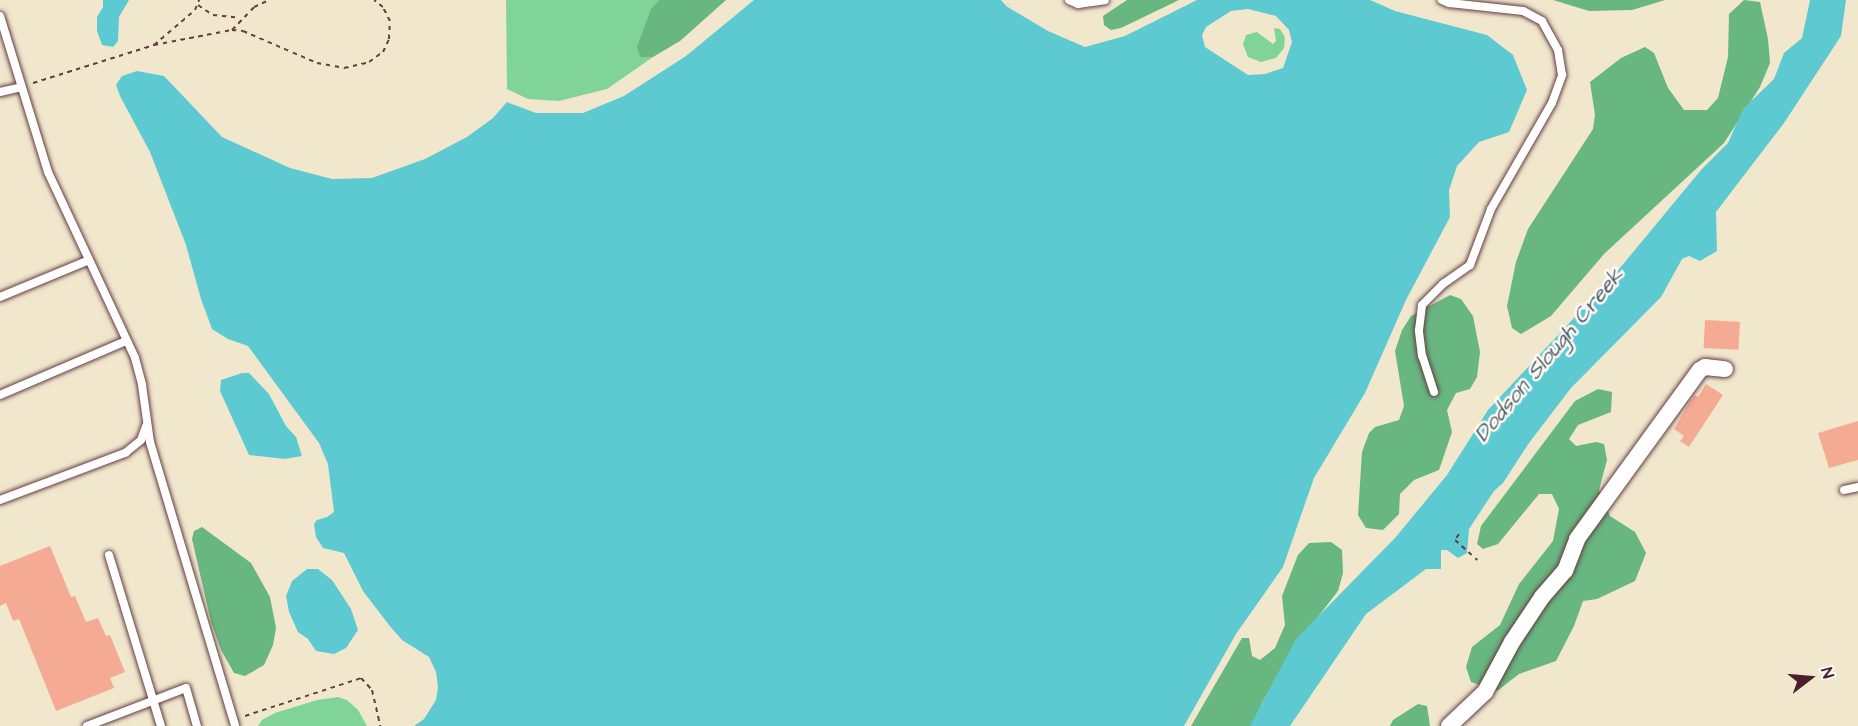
<!DOCTYPE html>
<style>
body{margin:0}
#map{position:relative;width:1858px;height:726px;overflow:hidden;background:#f1e7cd;font-family:"Architects Daughter",sans-serif}
div>[style]{position:absolute}
[style*='--x']{left:calc(var(--x)*1px);top:calc(var(--y)*1px);width:calc(var(--w)*1px);rotate:calc(var(--a)*1deg)}
.green>*{inset:0;background:#80d497}
.forest>*{inset:0;background:#68b680}
.water>*{inset:0;background:#5dcad2}
.building>*{inset:0;background:#f5aa94;transform-origin:0 0}
.path>*{height:2px;margin-top:-1px;transform-origin:0;background:repeating-linear-gradient(90deg,#633d43 0 4.5px,transparent 0 9px)}
.roads{filter:drop-shadow(0 0 2px #633d43) drop-shadow(0 0 2px #633d43)}
.service>*{height:8px;margin:-4px;padding:0 4px;transform-origin:4px;border-radius:4px;background:#fff}
.minor>*{height:16px;margin:-8px;padding:0 8px;transform-origin:8px;border-radius:8px;background:#fff}
span{translate:-50% -50%;white-space:nowrap;text-align:center;line-height:1.15;-webkit-text-stroke:5px #fdfcf7;paint-order:stroke}
.water-label{font-size:22px;color:#515b65;font-style:italic}
.north{position:absolute;left:1780px;top:648px;width:60px;height:60px;-webkit-text-stroke:4px #fdfcf7;paint-order:stroke;rotate:74deg;font-size:16px;font-weight:700;line-height:24px;text-align:center;color:#4a1f2b}
.north::after{content:'';display:block;margin:auto;width:21px;height:27px;background:#4a1f2b;clip-path:polygon(50% 0,100% 100%,50% 72%,0 100%)}
</style>
<div id="map">
<div class="green">
<div style="clip-path:polygon(506px 0,659px 0,651px 10px,640px 57px,653px 57px,607px 89px,559px 101px,528px 99px,507px 89px)"></div>
<div style="clip-path:polygon(1274px 28px,1280px 29px,1285px 37px,1284px 48px,1276px 58px,1261px 62px,1248px 57px,1243px 44px,1246px 35px,1257px 32px,1273px 44px,1276px 41px)"></div>
<div style="clip-path:polygon(338px 697px,347px 700px,358px 710px,367px 726px,258px 726px,262px 720px,275px 713px,317px 700px)"></div>
</div>
<div class="forest">
<div style="clip-path:polygon(659px 0,726px 0,680px 41px,653px 57px,640px 57px,637px 47px,651px 9px)"></div>
<div style="clip-path:polygon(1127px 0,1179px 0,1121px 28px,1111px 30px,1104px 25px,1103px 16px)"></div>
<div style="clip-path:polygon(1553px 0,1665px 0,1632px 10px,1589px 11px)"></div>
<div style="clip-path:polygon(1744px 0,1760px 2px,1768px 39px,1770px 63px,1760px 87px,1724px 143px,1604px 254px,1551px 316px,1521px 334px,1512px 328px,1507px 306px,1516px 262px,1528px 229px,1593px 129px,1595px 115px,1590px 82px,1621px 58px,1645px 47px,1654px 53px,1668px 88px,1684px 110px,1707px 110px,1718px 98px,1728px 57px,1729px 14px)"></div>
<div style="clip-path:polygon(1450px 295px,1461px 299px,1473px 316px,1480px 352px,1477px 377px,1470px 389px,1456px 393px,1447px 410px,1452px 432px,1439px 470px,1414px 480px,1400px 494px,1399px 514px,1383px 530px,1366px 528px,1358px 515px,1362px 452px,1369px 433px,1375px 427px,1399px 420px,1404px 406px,1395px 351px,1402px 330px,1411px 316px)"></div>
<div style="clip-path:polygon(1598px 389px,1612px 392px,1611px 412px,1578px 425px,1569px 439px,1576px 446px,1596px 442px,1604px 444px,1607px 460px,1599px 490px,1610px 516px,1635px 532px,1646px 553px,1635px 581px,1597px 599px,1583px 601px,1574px 626px,1556px 661px,1519px 674px,1497px 691px,1471px 682px,1466px 667px,1472px 647px,1500px 625px,1519px 584px,1553px 541px,1559px 509px,1552px 494px,1539px 494px,1498px 544px,1483px 549px,1477px 544px,1481px 526px,1575px 401px)"></div>
<div style="clip-path:polygon(202px 527px,251px 563px,270px 597px,276px 628px,273px 645px,264px 665px,245px 676px,234px 673px,221px 650px,211px 622px,192px 539px,194px 531px)"></div>
<div style="clip-path:polygon(1331px 542px,1342px 550px,1343px 573px,1338px 591px,1290px 653px,1262px 703px,1253px 726px,1191px 726px,1242px 638px,1249px 638px,1252px 656px,1260px 660px,1275px 648px,1285px 625px,1282px 596px,1298px 555px,1309px 543px)"></div>
<div style="clip-path:polygon(1418px 704px,1427px 706px,1430px 726px,1390px 726px,1393px 720px)"></div>
</div>
<div class="water">
<div style="clip-path:polygon(103px 0,129px 0,119px 17px,118px 41px,113px 47px,102px 45px,97px 31px,97px 17px,103px 7px)"></div>
<div style="clip-path:polygon(evenodd,754px 0,1001px 0,1006px 6px,1048px 31px,1085px 47px,1125px 36px,1197px 0,1370px 0,1395px 11px,1487px 35px,1513px 55px,1527px 90px,1509px 132px,1479px 142px,1457px 166px,1449px 190px,1450px 217px,1406px 300px,1365px 393px,1314px 478px,1283px 567px,1236px 634px,1184px 726px,414px 726px,424px 719px,436px 700px,438px 687px,436px 672px,429px 657px,402px 640px,389px 625px,363px 591px,344px 553px,323px 548px,316px 537px,314px 524px,317px 520px,327px 517px,334px 512px,328px 464px,319px 443px,248px 346px,228px 339px,212px 329px,201px 299px,186px 245px,150px 152px,120px 96px,116px 85px,122px 76px,137px 71px,164px 76px,222px 137px,290px 168px,332px 179px,372px 178px,425px 159px,467px 137px,493px 118px,507px 102px,536px 113px,583px 113px,624px 96px,686px 56px,754px 0,1248px 9px,1276px 16px,1289px 30px,1292px 42px,1283px 68px,1265px 74px,1248px 75px,1205px 47px,1202px 35px,1206px 27px,1231px 11px,1248px 9px)"></div>
<div style="clip-path:polygon(1810px 0,1846px 0,1841px 36px,1784px 123px,1716px 212px,1717px 251px,1700px 261px,1689px 256px,1682px 259px,1661px 297px,1571px 388px,1529px 443px,1503px 483px,1494px 491px,1469px 529px,1467px 553px,1458px 558px,1447px 550px,1441px 550px,1441px 569px,1426px 569px,1366px 614px,1290px 726px,1250px 726px,1296px 639px,1395px 538px,1447px 475px,1488px 410px,1615px 274px,1701px 170px,1728px 143px,1743px 109px,1774px 79px,1784px 53px,1802px 38px)"></div>
<div style="clip-path:polygon(242px 373px,249px 373px,269px 394px,286px 426px,296px 437px,302px 456px,285px 459px,249px 455px,220px 391px,221px 380px)"></div>
<div style="clip-path:polygon(307px 569px,318px 569px,332px 580px,351px 609px,358px 630px,346px 648px,334px 654px,316px 651px,308px 639px,298px 632px,289px 612px,286px 596px,292px 581px)"></div>
</div>
<div class="building">
<div style="left:1705px;top:320px;width:35px;height:28px;rotate:3deg"></div>
<div style="clip-path:polygon(1706px 384px,1723px 395px,1689px 447px,1680px 441px,1684px 436px,1674px 429px,1688px 405px,1695px 395px,1698px 397px)"></div>
<div style="clip-path:polygon(1858px 421px,1858px 460px,1829px 468px,1818px 433px)"></div>
<div style="clip-path:polygon(50px 546px,71px 597px,75px 596px,86px 622px,98px 618px,106px 636px,110px 635px,125px 672px,110px 678px,114px 688px,56px 711px,19px 619px,13px 621px,6px 603px,0 606px,0 566px)"></div>
</div>
<div class="path">
<div style="--x:198;--y:5;--w:18;--a:34"></div>
<div style="--x:213;--y:15;--w:27;--a:6"></div>
<div style="--x:232;--y:30;--w:32;--a:-46"></div>
<div style="--x:254;--y:7;--w:17;--a:-25"></div>
<div style="--x:154;--y:45;--w:79;--a:-10.9"></div>
<div style="--x:232;--y:30;--w:11;--a:5"></div>
<div style="--x:243;--y:31;--w:81;--a:23.4"></div>
<div style="--x:317;--y:63;--w:27;--a:10"></div>
<div style="--x:344;--y:68;--w:26;--a:-13"></div>
<div style="--x:369;--y:62;--w:17;--a:-36"></div>
<div style="--x:383;--y:52;--w:14;--a:-65"></div>
<div style="--x:389;--y:39;--w:18;--a:-87"></div>
<div style="--x:390;--y:21;--w:16;--a:-117"></div>
<div style="--x:383;--y:7;--w:11;--a:-142"></div>
<div style="--x:33;--y:83;--w:127;--a:-17.4"></div>
<div style="--x:154;--y:45;--w:54;--a:-40.5"></div>
<div style="--x:195;--y:10;--w:11;--a:-68"></div>
<div style="--x:1459;--y:534;--w:7;--a:124"></div>
<div style="--x:1455;--y:540;--w:30;--a:42"></div>
<div style="--x:245;--y:716;--w:122;--a:-18.1"></div>
<div style="--x:361;--y:678;--w:16;--a:47"></div>
<div style="--x:372;--y:690;--w:37;--a:77"></div>
</div>
<div class="roads">
<div class="service">
<div style="--x:1069;--y:0;--w:10;--a:24"></div>
<div style="--x:1078;--y:4;--w:27;--a:-8"></div>
<div style="--x:0;--y:16;--w:163;--a:72.9"></div>
<div style="--x:48;--y:172;--w:205;--a:64.9"></div>
<div style="--x:135;--y:358;--w:28;--a:75"></div>
<div style="--x:142;--y:385;--w:58;--a:82"></div>
<div style="--x:150;--y:442;--w:296;--a:73.3"></div>
<div style="--x:0;--y:92;--w:22;--a:-13"></div>
<div style="--x:0;--y:297;--w:94;--a:-22.5"></div>
<div style="--x:1434;--y:392;--w:38;--a:-108"></div>
<div style="--x:1422;--y:356;--w:26;--a:-97"></div>
<div style="--x:1419;--y:330;--w:25;--a:-83"></div>
<div style="--x:1422;--y:305;--w:30;--a:-45"></div>
<div style="--x:1443;--y:284;--w:33;--a:-35"></div>
<div style="--x:1470;--y:265;--w:60;--a:-69.4"></div>
<div style="--x:1491;--y:209;--w:122;--a:-60.1"></div>
<div style="--x:1552;--y:103;--w:30;--a:-70"></div>
<div style="--x:1562;--y:75;--w:25;--a:-99"></div>
<div style="--x:1558;--y:50;--w:33;--a:-119"></div>
<div style="--x:1542;--y:21;--w:21;--a:-152"></div>
<div style="--x:1523;--y:11;--w:74;--a:-173.8"></div>
<div style="--x:1449;--y:3;--w:8;--a:-157"></div>
<div style="--x:0;--y:395;--w:137;--a:-23.2"></div>
<div style="--x:1844;--y:490;--w:14;--a:-12"></div>
<div style="--x:0;--y:500;--w:134;--a:-20.6"></div>
<div style="--x:125;--y:453;--w:21;--a:-39"></div>
<div style="--x:141;--y:440;--w:15;--a:-70"></div>
<div style="--x:109;--y:555;--w:179;--a:73.1"></div>
<div style="--x:87;--y:726;--w:106;--a:-21"></div>
<div style="--x:186;--y:688;--w:40;--a:74"></div>
</div>
<div class="minor">
<div style="--x:1449;--y:726;--w:50;--a:-43.4"></div>
<div style="--x:1485;--y:692;--w:57;--a:-61.6"></div>
<div style="--x:1512;--y:642;--w:54;--a:-56.3"></div>
<div style="--x:1542;--y:597;--w:35;--a:-49"></div>
<div style="--x:1565;--y:571;--w:34;--a:-69"></div>
<div style="--x:1577;--y:539;--w:209;--a:-54"></div>
<div style="--x:1700;--y:370;--w:6;--a:-31"></div>
<div style="--x:1705;--y:367;--w:20;--a:6"></div>
</div>
</div>
<div class="water-label">
<span style="left:1549px;top:355px;rotate:-50deg">Dodson Slough Creek</span>
</div>
<div class="north">N</div>
</div>
